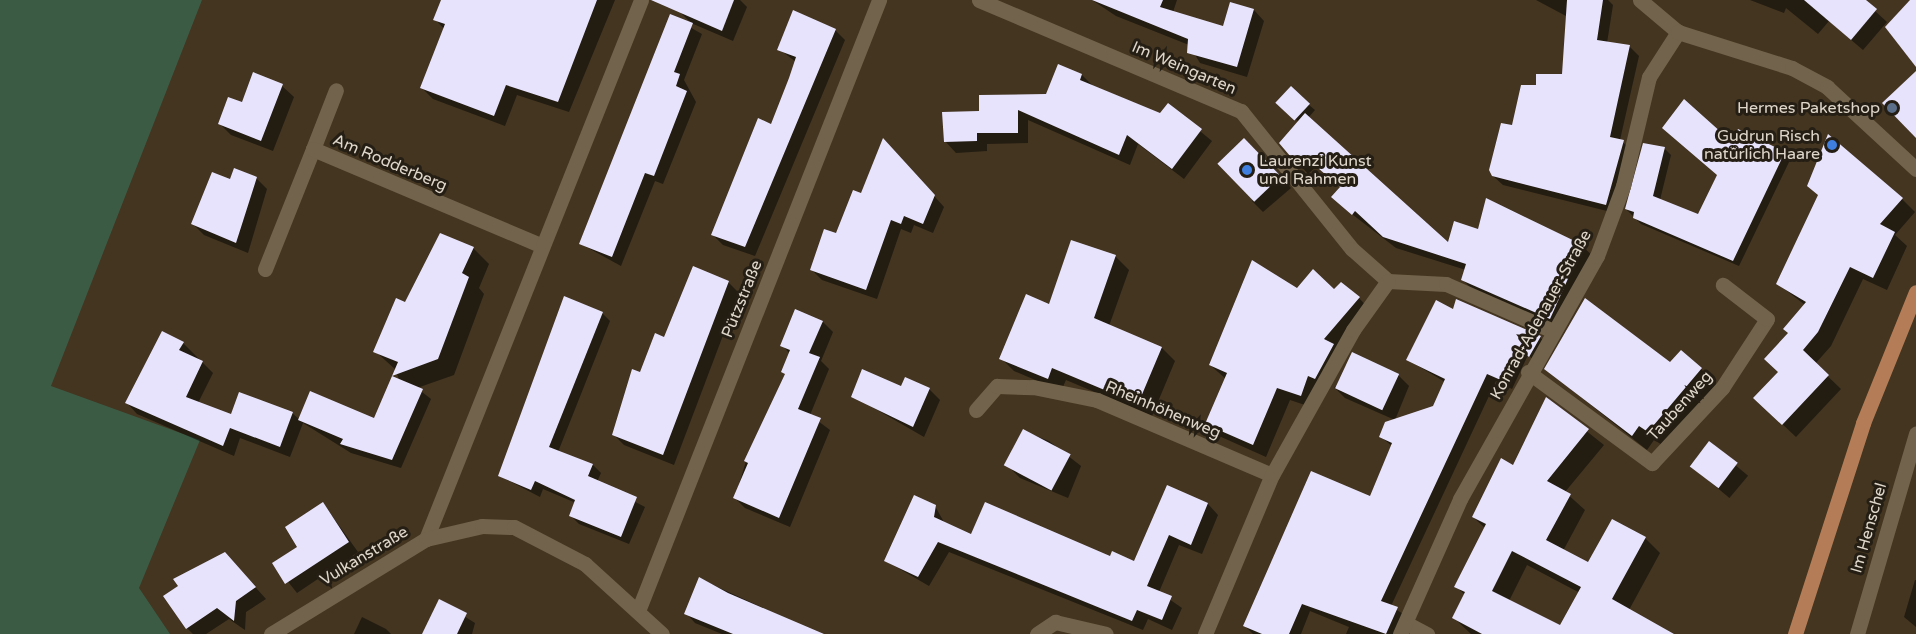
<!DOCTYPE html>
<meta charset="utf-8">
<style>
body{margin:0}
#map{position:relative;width:1916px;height:634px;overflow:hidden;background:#433520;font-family:"Varela Round",sans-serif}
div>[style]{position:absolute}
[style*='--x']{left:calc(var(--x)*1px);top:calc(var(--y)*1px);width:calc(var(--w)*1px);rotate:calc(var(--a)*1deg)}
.green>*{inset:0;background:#3c5b45}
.shadow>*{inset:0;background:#0007;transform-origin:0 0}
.building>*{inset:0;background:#e8e3fd;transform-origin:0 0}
.minor>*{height:15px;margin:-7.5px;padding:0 7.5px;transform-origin:7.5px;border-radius:7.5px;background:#72634c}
.major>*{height:15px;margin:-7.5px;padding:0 7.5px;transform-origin:7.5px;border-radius:7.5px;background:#b47d58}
.dots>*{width:16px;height:16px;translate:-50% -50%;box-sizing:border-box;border:3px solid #241e14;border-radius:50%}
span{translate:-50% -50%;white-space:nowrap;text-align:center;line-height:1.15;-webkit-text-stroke:6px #241e14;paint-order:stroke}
.street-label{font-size:16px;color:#e0d7cb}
.poi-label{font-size:16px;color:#e0d7cb}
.right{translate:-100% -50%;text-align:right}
.left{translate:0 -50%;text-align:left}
</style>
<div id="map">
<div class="green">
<div style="clip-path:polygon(0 0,202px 0,51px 386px,200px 440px,139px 588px,170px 634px,0 634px)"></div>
</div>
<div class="shadow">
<div style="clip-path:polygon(442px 0,615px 0,569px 112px,517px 95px,505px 126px,433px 99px,422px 88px,444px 29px,435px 19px)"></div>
<div style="clip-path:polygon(685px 0,740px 0,747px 7px,733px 41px,691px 23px,680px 12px)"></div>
<div style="clip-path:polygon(1092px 0,1177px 0,1173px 12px,1224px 28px,1254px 10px,1264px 21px,1247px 77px,1200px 63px,1189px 45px,1116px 16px)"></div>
<div style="clip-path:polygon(1536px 0,1608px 0,1613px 5px,1607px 43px,1629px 46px,1639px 56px,1620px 140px,1633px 151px,1615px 213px,1503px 185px,1493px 176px,1537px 86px,1564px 76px,1566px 16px)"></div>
<div style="clip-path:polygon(1750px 0,1863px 0,1887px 22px,1863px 50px,1829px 21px,1818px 34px,1786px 8px,1784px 13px)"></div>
<div style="clip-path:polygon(670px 16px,702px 34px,684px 80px,696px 102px,663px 184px,655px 181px,621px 266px,581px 244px)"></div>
<div style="clip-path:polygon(835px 30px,845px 40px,755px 256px,723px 245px,713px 235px,772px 126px,796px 62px,779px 49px)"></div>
<div style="clip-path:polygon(254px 74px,282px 86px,294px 97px,273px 151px,231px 135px,219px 123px,242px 104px)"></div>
<div style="clip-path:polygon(1082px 75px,1093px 86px,1161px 114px,1168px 105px,1212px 141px,1184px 179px,1138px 144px,1130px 165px,1028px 120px,1028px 143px,987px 144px,987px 151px,956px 153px,945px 141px,981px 112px,1047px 95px)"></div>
<div style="clip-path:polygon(1309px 105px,1315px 110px,1308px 118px,1449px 244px,1479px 231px,1582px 246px,1594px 257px,1562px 329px,1474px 291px,1463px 280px,1466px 270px,1396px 248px,1344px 208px,1341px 188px,1317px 166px,1308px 174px,1281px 143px,1299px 122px,1283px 108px)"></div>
<div style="clip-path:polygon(1732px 144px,1784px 153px,1790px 160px,1739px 266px,1641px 224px,1626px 209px,1665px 149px,1671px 155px,1660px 200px,1698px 216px)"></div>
<div style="clip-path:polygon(893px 150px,944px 207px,933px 233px,914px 225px,911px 233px,901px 229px,877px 299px,822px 280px,812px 270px)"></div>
<div style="clip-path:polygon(1266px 160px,1291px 188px,1263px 212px,1252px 201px)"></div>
<div style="clip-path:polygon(256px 178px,267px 189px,248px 253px,204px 235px,193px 224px)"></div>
<div style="clip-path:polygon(1902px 199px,1915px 212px,1895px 235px,1907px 246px,1887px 290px,1863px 279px,1831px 346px,1815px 364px,1841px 389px,1796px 437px,1755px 398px,1779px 373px,1805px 305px,1778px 284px)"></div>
<div style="clip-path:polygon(1072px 242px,1116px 257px,1129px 270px,1109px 326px,1162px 348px,1175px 361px,1152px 416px,1066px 380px,1061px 391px,1014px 371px,1001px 358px,1050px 306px)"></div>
<div style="clip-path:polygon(473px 248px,489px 264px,479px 288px,484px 294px,454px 375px,417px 388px,431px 399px,401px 468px,351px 453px,303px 423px,290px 457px,240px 438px,234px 456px,137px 414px,127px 403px,183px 343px,213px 373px,198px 403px,232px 416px,292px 413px,300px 420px,375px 420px,399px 380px,396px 370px,375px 351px)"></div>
<div style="clip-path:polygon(728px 282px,739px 293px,674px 465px,624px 445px,613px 434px,640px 374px,665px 339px)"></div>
<div style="clip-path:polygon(1297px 290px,1359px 298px,1371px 311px,1314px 408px,1290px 400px,1266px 457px,1219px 436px,1206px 423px,1226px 379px,1210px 365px)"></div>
<div style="clip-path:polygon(1454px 311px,1540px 337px,1548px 346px,1538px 364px,1528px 355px,1512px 389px,1496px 381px,1391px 606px,1406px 616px,1398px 634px,1346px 634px,1349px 627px,1310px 611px,1301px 634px,1253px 634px,1245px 626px,1371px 498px,1392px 446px,1381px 437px,1434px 407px,1445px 382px,1408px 360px)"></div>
<div style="clip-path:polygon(602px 313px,610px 321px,558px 452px,593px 465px,601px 473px,597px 482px,645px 507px,629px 544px,579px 524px,571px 516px,576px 503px,543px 489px,540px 497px,500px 476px)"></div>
<div style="clip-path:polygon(823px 322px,833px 332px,821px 361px,829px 369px,810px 415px,830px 430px,790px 527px,745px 508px,735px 498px,746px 461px,786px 375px,790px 354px,782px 345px)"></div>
<div style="clip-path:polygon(1670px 364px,1701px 369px,1716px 384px,1664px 446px,1654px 440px,1647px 450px,1546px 369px)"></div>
<div style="clip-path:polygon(1398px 375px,1409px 386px,1395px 420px,1345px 398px,1334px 387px)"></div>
<div style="clip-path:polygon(929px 389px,940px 400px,924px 437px,853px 396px)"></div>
<div style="clip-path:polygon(1546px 399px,1604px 445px,1565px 492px,1585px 510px,1563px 551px,1588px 564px,1645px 538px,1660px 553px,1629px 610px,1671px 634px,1557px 634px,1580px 593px,1527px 565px,1509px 601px,1550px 634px,1471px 634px,1454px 618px,1465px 595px,1456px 586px,1486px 529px,1473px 517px,1514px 467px)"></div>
<div style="clip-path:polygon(1023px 431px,1049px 441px,1081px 466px,1068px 498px,1020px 478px,1009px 467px)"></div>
<div style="left:1709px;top:443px;width:51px;height:29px;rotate:40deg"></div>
<div style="clip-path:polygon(1167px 487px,1208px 504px,1218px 515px,1202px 554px,1179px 545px,1159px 592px,1182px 608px,1172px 630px,1148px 619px,1143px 630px,949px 552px,929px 586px,886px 561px,935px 506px,945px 524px,972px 536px,1135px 563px)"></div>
<div style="clip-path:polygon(323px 503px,358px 552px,297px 593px,274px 564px,300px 547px)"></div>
<div style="clip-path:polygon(235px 565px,266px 599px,246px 612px,245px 630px,229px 619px,206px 634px,193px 634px,187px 628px)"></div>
<div style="clip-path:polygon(700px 579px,820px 634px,722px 634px,695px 623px,686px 613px)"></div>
<div style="clip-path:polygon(1915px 580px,1916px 580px,1916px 627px,1904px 617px)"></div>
<div style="clip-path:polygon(440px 601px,475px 623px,472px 634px,424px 634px)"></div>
<div style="clip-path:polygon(362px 617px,386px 629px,391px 634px,354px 634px)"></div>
</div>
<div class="building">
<div style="clip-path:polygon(441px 0,597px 0,558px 102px,506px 85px,494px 116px,420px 88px,445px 24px,433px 20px)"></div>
<div style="clip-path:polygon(651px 0,734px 0,722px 31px)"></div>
<div style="clip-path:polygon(1092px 0,1163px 0,1160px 7px,1223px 26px,1230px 2px,1254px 9px,1237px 67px,1187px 53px,1188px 39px)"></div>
<div style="clip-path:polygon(1567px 0,1603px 0,1597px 40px,1630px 45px,1610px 137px,1624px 140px,1606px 205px,1492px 176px,1489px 170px,1501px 123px,1512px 125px,1521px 85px,1536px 85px,1536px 74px,1562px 74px)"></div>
<div style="clip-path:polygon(1804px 0,1866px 0,1877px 9px,1851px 40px)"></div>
<div style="clip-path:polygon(1910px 0,1916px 0,1916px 67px,1885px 27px)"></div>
<div style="clip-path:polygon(793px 10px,836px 29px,745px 247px,711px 235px,758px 118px,771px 124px,789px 78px,796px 57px,777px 50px)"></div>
<div style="clip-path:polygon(670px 14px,693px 23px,674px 72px,680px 74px,676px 86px,687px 91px,654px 176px,645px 173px,612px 257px,579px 244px)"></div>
<div style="clip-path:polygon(1058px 64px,1082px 74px,1080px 80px,1160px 113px,1168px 103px,1202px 129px,1172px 169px,1127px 135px,1119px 155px,1018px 110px,1018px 133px,977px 133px,977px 141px,944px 142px,942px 112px,979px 111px,979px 95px,1046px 94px)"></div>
<div style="clip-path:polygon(1916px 71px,1916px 138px,1882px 103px)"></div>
<div style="clip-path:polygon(253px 72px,283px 84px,261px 141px,218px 124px,228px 97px,242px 102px)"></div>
<div style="left:1291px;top:86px;width:26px;height:23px;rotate:43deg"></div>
<div style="clip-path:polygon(1684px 99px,1732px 142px,1738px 129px,1785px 152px,1733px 261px,1633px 218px,1634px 212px,1625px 209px,1643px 143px,1665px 147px,1653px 196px,1698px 214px,1717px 175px,1662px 128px)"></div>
<div style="clip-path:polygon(1305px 113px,1448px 242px,1454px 221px,1478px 229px,1486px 198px,1583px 245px,1550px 319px,1461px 280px,1466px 264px,1383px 237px,1355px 211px,1352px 215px,1331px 197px,1340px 187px,1304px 156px,1296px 163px,1279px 143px)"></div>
<div style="clip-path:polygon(1828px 134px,1903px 198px,1880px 224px,1895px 232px,1873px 278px,1850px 267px,1818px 332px,1803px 350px,1829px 375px,1782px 425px,1753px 398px,1778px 372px,1764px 359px,1788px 333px,1783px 329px,1806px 302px,1776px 284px,1818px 195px,1807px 186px)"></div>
<div style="clip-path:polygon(883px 138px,935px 195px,923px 224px,904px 216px,901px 224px,891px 220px,866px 290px,810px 270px,824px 229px,836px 233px,853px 190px,861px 193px)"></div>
<div style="left:1244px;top:138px;width:53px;height:37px;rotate:46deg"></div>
<div style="clip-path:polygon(234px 168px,257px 177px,236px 243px,191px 224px,212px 172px,230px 179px)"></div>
<div style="clip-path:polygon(440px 233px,474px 247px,462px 273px,469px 277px,438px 359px,392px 376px,398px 362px,373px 352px,396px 298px,405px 302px)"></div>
<div style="clip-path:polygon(1071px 240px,1116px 255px,1094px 318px,1162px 347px,1138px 404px,1052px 368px,1048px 379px,999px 359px,1026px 294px,1049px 304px)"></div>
<div style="clip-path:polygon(1252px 260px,1297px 288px,1313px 269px,1334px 289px,1341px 282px,1360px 297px,1324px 339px,1334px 344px,1315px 379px,1308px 376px,1301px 396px,1277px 388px,1253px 445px,1205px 424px,1227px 373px,1209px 365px)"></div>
<div style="clip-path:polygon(693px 266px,729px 281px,663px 455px,612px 435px,632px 369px,640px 372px,655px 333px,664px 337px)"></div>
<div style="clip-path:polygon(564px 296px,603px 312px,549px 447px,593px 464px,588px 476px,637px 497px,621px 537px,569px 516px,575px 500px,535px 481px,531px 490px,498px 476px)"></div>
<div style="clip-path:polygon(1585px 298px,1670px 362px,1681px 350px,1702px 368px,1648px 432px,1639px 426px,1632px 436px,1544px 369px)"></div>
<div style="clip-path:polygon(1456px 299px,1541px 336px,1529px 357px,1519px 348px,1503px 381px,1487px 374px,1381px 601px,1398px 607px,1386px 634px,1302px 604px,1289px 634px,1262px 634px,1243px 626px,1311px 471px,1370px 496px,1392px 443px,1379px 437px,1385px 422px,1433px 406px,1445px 379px,1406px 360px,1436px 300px,1453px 309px)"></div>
<div style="clip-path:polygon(795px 309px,823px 321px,809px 353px,820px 357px,798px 409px,821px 418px,779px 518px,733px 498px,748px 463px,744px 461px,785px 374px,781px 372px,790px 350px,780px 346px)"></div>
<div style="clip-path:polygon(162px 331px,184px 342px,179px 350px,203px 361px,186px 397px,231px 414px,239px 392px,293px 412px,280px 447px,230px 428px,223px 446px,125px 403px)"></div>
<div style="left:1352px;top:352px;width:52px;height:40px;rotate:25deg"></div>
<div style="clip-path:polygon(862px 369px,901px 386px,905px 377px,930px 388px,913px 427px,851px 397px)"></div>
<div style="clip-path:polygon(392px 376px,423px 389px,392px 460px,340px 444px,343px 439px,298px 420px,310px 391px,374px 418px)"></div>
<div style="clip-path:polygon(evenodd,1546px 397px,1589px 429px,1547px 481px,1571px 494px,1546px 540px,1588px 562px,1612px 519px,1646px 537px,1612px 599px,1674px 634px,1482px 634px,1452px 618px,1465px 592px,1454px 587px,1486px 524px,1472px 517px,1501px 458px,1513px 465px,1546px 397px,1512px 551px,1581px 587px,1560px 625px,1492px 591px,1512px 551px)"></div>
<div style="left:1023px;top:429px;width:54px;height:41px;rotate:28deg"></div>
<div style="left:1709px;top:441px;width:36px;height:32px;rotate:37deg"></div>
<div style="clip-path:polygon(1167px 485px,1208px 503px,1191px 545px,1169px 535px,1147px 586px,1172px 596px,1162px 620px,1137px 610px,1132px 621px,938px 542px,918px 577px,884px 561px,914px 495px,936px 505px,934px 517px,971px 534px,985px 502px,1110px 556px,1112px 551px,1134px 561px)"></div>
<div style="clip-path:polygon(323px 502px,349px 542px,285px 584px,272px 563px,297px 547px,285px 527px)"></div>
<div style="clip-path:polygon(225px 552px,256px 587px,236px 601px,234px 621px,217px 608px,186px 629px,163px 596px,178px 586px,173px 579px)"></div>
<div style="clip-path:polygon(699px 577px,728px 593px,824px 634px,733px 634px,684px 614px)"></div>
<div style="clip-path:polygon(439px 599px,467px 613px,457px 634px,422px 634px)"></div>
</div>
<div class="minor">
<div style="--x:979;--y:0;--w:285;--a:23"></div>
<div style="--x:1241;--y:111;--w:177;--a:51.2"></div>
<div style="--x:1352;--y:249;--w:48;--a:41.6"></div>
<div style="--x:1388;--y:281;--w:58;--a:3"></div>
<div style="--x:1446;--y:284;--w:115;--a:23.7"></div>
<div style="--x:1640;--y:0;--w:50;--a:40.1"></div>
<div style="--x:313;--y:149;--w:63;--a:-68.7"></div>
<div style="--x:265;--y:269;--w:129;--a:-68.2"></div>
<div style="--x:313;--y:149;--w:246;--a:22.9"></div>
<div style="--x:1528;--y:372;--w:154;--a:36.3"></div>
<div style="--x:1652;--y:463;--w:103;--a:-47"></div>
<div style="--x:1722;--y:388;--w:82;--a:-56.9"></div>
<div style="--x:1767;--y:319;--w:56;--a:-142.3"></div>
<div style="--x:976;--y:410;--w:32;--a:-49"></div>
<div style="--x:997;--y:386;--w:36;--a:2"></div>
<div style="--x:1033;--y:387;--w:65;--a:11.5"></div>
<div style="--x:1097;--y:400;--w:190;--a:23.2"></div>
<div style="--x:426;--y:539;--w:580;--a:-68.25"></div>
<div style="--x:638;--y:611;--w:657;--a:-68.47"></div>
<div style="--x:1406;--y:623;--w:24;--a:28"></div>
<div style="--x:271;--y:634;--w:182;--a:-31.5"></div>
<div style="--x:426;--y:539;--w:57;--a:-13.1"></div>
<div style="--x:482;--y:526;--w:32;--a:2"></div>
<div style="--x:514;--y:527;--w:80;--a:27.5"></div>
<div style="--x:585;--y:564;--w:104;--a:42.3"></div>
<div style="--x:1037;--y:634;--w:22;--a:-34"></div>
<div style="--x:1055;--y:622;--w:52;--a:13.2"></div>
<div style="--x:1205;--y:634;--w:173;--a:-67.2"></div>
<div style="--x:1272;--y:475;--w:166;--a:-60.8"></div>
<div style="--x:1353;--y:330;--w:60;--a:-54.5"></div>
<div style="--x:1400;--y:634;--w:148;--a:-66"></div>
<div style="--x:1460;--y:499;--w:279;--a:-60.6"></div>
<div style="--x:1597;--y:256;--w:75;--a:-69.6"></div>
<div style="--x:1623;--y:186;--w:112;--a:-76.6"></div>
<div style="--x:1649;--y:77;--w:54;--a:-57.2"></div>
<div style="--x:1678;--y:32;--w:120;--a:17.5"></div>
<div style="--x:1792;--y:68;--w:40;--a:28"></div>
<div style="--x:1827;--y:87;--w:121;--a:42.7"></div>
<div style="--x:1857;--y:634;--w:209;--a:-73.6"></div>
</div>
<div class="major">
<div style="--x:1795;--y:634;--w:222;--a:-72.1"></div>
<div style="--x:1863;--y:423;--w:141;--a:-68"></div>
</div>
<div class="dots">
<div style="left:1892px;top:108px;background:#5c6f8a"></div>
<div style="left:1832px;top:145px;background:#3f7fe0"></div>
<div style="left:1247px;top:170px;background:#3f7fe0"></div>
</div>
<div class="street-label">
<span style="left:1184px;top:68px;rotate:23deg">Im Weingarten</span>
<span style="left:390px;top:163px;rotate:23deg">Am Rodderberg</span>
<span style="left:742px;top:299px;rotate:-68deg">Pützstraße</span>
<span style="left:1541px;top:315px;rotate:-61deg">Konrad-Adenauer-Straße</span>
<span style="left:1680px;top:406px;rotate:-48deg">Taubenweg</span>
<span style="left:1163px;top:410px;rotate:23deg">Rheinhöhenweg</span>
<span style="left:1869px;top:528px;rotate:-74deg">Im Henschel</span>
<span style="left:364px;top:556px;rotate:-31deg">Vulkanstraße</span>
</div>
<div class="poi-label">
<span class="right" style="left:1880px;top:108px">Hermes Paketshop</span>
<span class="right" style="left:1820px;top:145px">Gudrun Risch<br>natürlich Haare</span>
<span class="left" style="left:1259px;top:170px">Laurenzi Kunst<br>und Rahmen</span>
</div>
</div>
